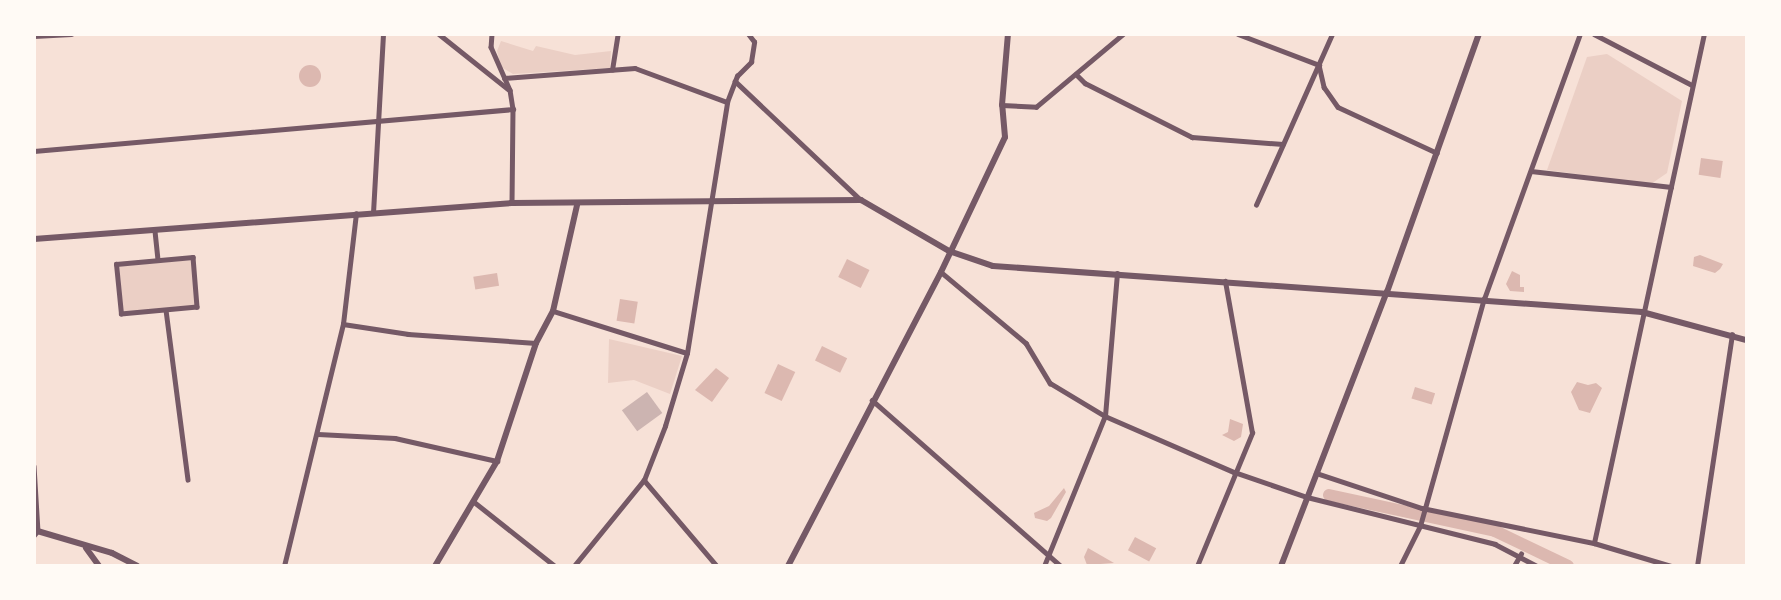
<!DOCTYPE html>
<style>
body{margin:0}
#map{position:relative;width:1781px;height:600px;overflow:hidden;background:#f7e1d7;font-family:Montserrat,sans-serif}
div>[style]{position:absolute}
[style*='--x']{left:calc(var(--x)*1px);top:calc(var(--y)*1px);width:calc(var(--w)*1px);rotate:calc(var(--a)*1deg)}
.green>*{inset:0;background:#ebcfc5;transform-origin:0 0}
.water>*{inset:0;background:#dcb8b0;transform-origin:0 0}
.round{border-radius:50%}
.canal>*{height:12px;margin:-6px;padding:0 6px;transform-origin:6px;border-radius:6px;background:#dcb8b0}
.building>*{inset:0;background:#ccb4b1;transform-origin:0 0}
.minor>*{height:4.5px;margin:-2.25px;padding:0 2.25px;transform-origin:2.25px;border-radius:2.25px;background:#755966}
.tertiary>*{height:6px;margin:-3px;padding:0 3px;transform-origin:3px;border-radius:3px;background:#755966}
span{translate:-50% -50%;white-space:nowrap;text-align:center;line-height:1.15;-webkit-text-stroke:5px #fffaf5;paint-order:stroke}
.frame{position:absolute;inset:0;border:36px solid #fffaf5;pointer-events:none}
</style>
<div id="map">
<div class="green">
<div style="clip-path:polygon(501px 41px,533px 51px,536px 46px,575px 55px,611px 51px,610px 68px,513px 74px,501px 67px,497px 51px)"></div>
<div style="clip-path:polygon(1607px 54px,1682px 101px,1667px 173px,1651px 184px,1547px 170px,1587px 57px)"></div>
<div style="left:192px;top:260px;width:46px;height:73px;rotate:85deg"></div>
<div style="clip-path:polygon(609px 339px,682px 356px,670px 394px,634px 380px,608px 383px)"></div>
</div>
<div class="water">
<div class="round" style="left:299px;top:65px;width:22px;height:22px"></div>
<div style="left:1701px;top:158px;width:22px;height:17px;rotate:8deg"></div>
<div style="clip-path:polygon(1700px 255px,1723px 264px,1720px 269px,1715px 273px,1693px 266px,1694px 257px)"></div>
<div style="left:847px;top:259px;width:25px;height:20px;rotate:26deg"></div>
<div style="clip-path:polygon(1512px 271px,1520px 275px,1520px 287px,1524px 287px,1524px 292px,1510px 291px,1506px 284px)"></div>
<div style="left:497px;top:273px;width:13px;height:24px;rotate:81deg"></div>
<div style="left:620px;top:299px;width:18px;height:22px;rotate:9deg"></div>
<div style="left:822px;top:346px;width:28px;height:16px;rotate:26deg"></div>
<div style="left:778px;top:364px;width:19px;height:32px;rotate:25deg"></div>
<div style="clip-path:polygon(716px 368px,729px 378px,712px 402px,695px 390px)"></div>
<div style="clip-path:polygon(1577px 382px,1588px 385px,1596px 383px,1602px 388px,1590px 413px,1579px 410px,1571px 392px)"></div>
<div style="left:1415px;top:387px;width:21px;height:12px;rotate:17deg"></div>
<div style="clip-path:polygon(1230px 419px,1243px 424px,1241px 437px,1234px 441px,1222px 435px,1228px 432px)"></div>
<div style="clip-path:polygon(1064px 488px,1066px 492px,1051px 518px,1047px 521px,1035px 518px,1034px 513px,1049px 506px)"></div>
<div style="left:1135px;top:537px;width:24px;height:15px;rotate:28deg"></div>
<div style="clip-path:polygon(1088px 548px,1114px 563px,1087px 565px,1084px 557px)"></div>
</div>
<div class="canal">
<div style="--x:1329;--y:495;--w:170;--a:12.2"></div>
<div style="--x:1495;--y:531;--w:81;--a:25.6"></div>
</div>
<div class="building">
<div style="left:647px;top:392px;width:26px;height:31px;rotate:54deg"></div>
</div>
<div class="minor">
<div style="--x:439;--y:34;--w:88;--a:38.6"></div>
<div style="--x:492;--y:34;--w:13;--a:94"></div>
<div style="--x:491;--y:47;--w:47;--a:66.2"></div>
<div style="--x:510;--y:90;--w:19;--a:81"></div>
<div style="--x:513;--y:109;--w:94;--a:90.6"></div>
<div style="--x:1238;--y:34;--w:87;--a:20.9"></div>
<div style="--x:1319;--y:65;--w:23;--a:77"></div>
<div style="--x:1324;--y:87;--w:24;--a:55"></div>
<div style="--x:1338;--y:107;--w:109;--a:24.9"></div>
<div style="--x:1594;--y:34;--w:110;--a:27.5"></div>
<div style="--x:34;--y:36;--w:37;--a:-3"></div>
<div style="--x:612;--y:70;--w:36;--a:-81"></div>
<div style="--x:1076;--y:74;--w:13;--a:45"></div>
<div style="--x:1085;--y:83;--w:120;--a:26.8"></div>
<div style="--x:1192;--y:137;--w:91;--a:4.4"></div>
<div style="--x:504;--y:78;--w:131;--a:-4.4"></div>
<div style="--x:635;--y:68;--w:98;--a:20.3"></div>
<div style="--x:735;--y:81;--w:173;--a:43.4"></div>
<div style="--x:1002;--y:105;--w:34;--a:3"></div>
<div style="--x:1036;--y:107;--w:114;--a:-40"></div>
<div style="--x:34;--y:151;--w:481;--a:-5"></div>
<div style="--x:1531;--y:171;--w:141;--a:6.5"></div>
<div style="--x:1256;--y:205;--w:187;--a:-66"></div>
<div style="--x:373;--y:213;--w:179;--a:-86.8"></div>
<div style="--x:155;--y:231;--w:29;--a:84"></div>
<div style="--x:193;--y:257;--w:50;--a:85.4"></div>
<div style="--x:197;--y:307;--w:76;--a:174.7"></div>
<div style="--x:121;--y:314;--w:50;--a:-95.7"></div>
<div style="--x:116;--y:264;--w:77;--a:-5.2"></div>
<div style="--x:941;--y:272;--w:111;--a:39.9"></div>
<div style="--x:1026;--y:343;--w:47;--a:59"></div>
<div style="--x:1050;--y:383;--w:64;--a:31"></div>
<div style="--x:1105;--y:416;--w:141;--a:23.5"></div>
<div style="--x:1234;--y:472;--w:77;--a:18.9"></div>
<div style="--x:1307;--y:497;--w:194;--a:14"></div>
<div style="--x:1495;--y:544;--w:47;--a:27.6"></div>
<div style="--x:166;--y:310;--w:171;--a:82.6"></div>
<div style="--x:553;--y:311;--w:140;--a:17.4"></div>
<div style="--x:343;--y:324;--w:66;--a:8.7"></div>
<div style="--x:408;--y:334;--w:128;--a:4"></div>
<div style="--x:872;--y:400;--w:252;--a:41.3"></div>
<div style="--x:318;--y:434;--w:77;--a:3"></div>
<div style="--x:395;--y:438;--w:105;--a:12.7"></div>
<div style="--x:34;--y:466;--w:65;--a:86.5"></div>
<div style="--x:38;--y:531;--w:6;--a:129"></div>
<div style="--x:1316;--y:473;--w:112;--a:18.3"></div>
<div style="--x:1422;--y:508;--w:176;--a:11.5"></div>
<div style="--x:1594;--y:543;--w:80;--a:16.6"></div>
<div style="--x:644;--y:480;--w:113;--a:49.7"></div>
<div style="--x:473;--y:501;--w:105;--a:38.4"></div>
<div style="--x:1594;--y:543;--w:521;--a:-77.81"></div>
<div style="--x:284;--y:566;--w:249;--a:-76.3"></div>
<div style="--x:343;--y:324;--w:111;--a:-83.3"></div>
<div style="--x:574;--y:566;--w:111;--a:-50.9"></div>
<div style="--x:644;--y:480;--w:58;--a:-68.7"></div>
<div style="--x:665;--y:426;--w:76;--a:-73.2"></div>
<div style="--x:687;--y:353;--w:254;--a:-80.9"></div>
<div style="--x:727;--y:102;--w:28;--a:-69"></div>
<div style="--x:737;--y:76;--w:20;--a:-45"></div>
<div style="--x:751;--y:62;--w:20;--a:-81"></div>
<div style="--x:754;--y:42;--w:10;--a:-127"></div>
<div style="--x:1044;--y:566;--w:162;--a:-67.9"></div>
<div style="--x:1105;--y:416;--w:143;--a:-85.2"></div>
<div style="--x:1197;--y:566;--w:144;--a:-67.5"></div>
<div style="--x:1252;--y:433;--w:154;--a:-100.1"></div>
<div style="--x:1400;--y:566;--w:45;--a:-63.4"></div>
<div style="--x:1420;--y:526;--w:236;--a:-74.3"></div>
<div style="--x:1484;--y:299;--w:282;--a:-70.1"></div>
<div style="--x:1514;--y:566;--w:14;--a:-60"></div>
<div style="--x:1697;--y:566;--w:234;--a:-81.4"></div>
</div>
<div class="tertiary">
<div style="--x:34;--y:239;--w:479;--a:-4.3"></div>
<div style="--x:512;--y:203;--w:349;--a:-0.5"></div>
<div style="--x:861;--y:200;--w:102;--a:30.1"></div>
<div style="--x:949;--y:251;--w:46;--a:18.8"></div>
<div style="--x:993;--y:266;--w:651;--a:4.05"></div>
<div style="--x:1642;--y:312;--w:108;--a:15.1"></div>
<div style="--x:34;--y:530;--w:81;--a:16.4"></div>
<div style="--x:112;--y:553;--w:28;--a:27"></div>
<div style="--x:86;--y:548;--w:22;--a:54"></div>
<div style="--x:435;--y:566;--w:122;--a:-59.4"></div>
<div style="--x:497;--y:461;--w:124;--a:-71.7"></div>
<div style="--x:536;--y:343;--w:36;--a:-62"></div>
<div style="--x:553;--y:311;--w:109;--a:-77.2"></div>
<div style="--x:788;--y:566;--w:331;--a:-62.5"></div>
<div style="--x:941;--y:272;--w:149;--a:-64.6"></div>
<div style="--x:1005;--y:137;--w:32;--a:-95"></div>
<div style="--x:1002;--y:105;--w:71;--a:-85.2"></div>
<div style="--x:1281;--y:566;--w:294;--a:-68.9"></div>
<div style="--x:1387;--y:292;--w:274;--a:-70.4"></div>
</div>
<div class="frame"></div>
</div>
